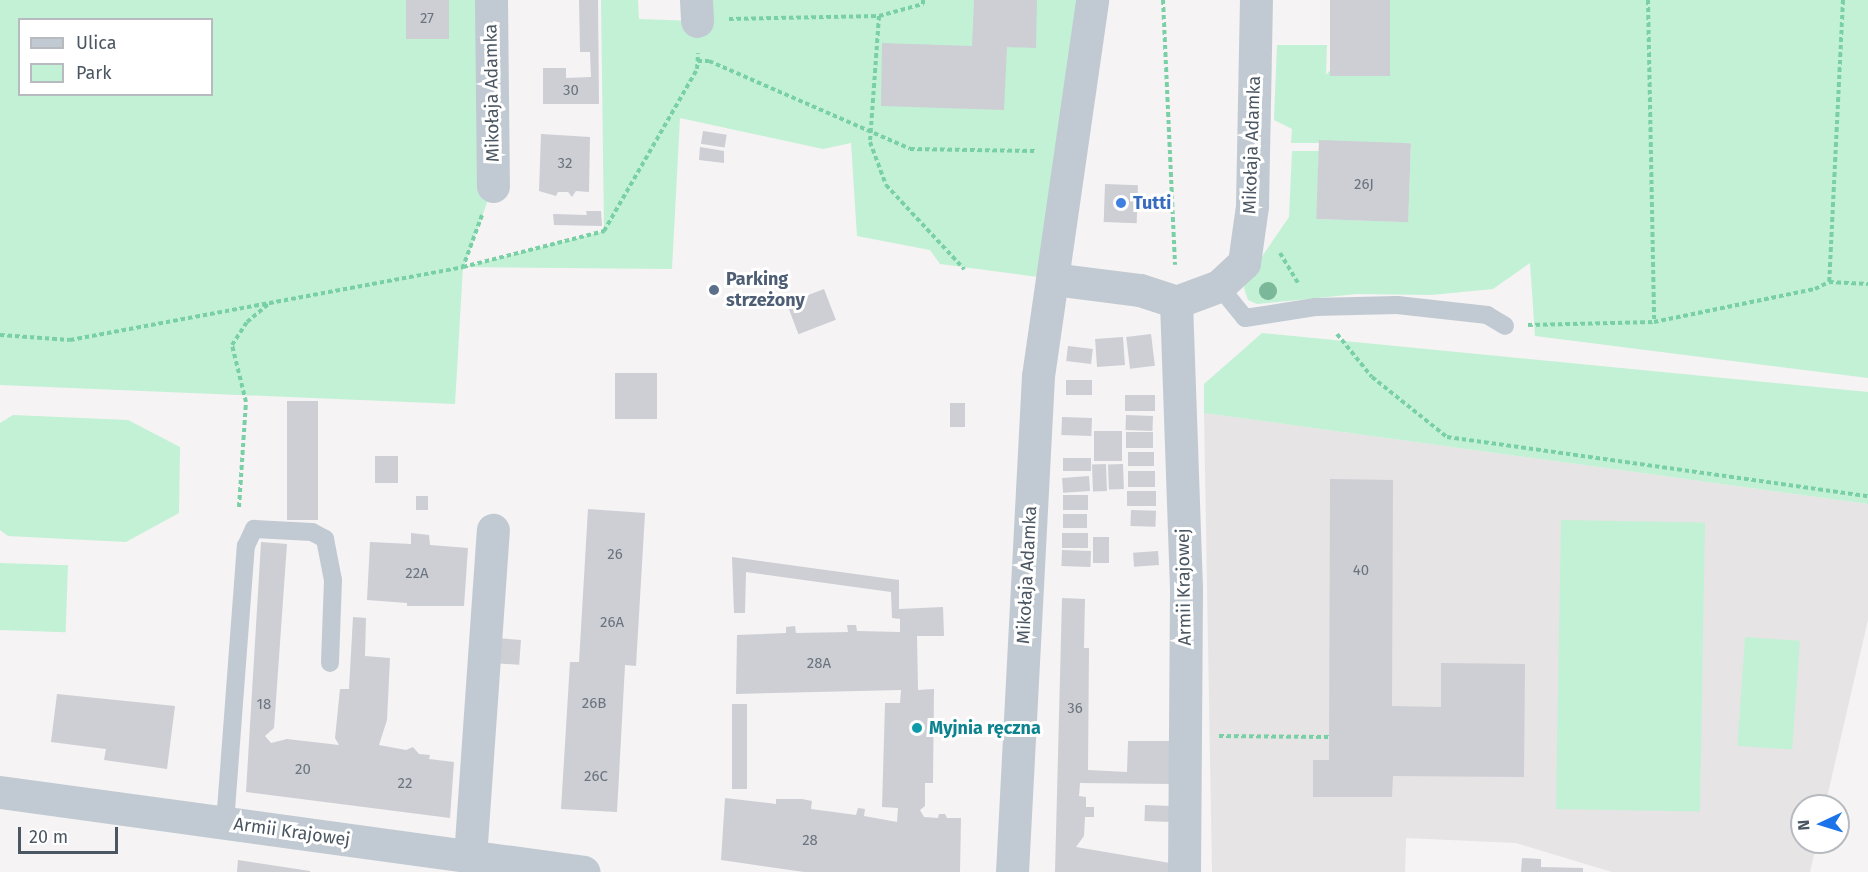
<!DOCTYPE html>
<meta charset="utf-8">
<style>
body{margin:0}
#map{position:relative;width:1868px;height:872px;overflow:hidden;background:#f5f3f3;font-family:"Fira Sans",sans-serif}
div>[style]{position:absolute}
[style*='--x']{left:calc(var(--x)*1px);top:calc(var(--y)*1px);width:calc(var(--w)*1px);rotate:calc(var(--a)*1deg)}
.education>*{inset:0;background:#e6e4e5}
.green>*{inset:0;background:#c3f1d5;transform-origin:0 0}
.building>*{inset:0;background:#cdcfd5;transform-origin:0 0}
.path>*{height:4px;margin-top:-2px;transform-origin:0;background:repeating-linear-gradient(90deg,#7ad0a6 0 4.5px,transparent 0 7.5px)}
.service>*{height:18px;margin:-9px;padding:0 9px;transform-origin:9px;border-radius:9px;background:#c1cad2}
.minor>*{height:33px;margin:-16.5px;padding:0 16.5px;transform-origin:16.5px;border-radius:16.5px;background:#c1cad2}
.trees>*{width:18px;height:18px;margin:-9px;border-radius:50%;background:#7bb799}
.dots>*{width:16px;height:16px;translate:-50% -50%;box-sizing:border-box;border:3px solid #fff;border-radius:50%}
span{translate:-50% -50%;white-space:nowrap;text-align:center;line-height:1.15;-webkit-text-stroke:6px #fff;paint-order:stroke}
.number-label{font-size:15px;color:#6b747e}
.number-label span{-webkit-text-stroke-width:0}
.street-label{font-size:18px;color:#4a5661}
.shop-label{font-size:18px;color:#366cbe;font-weight:700}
.left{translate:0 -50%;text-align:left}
.service-label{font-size:18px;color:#4e5e75;font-weight:700}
.culture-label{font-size:18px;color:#0d838f;font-weight:700}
.legend{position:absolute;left:18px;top:18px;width:195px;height:78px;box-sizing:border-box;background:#fff;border:2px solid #b7bbc0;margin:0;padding:8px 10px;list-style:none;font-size:18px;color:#4a5661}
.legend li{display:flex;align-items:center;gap:12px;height:30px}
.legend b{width:30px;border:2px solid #b7bbc0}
.north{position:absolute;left:1790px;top:794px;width:60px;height:60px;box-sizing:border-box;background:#fff;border:2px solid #b7bbc0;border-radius:50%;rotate:266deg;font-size:16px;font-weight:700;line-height:24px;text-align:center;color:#4a5661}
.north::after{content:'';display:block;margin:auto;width:21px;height:27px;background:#1a73e8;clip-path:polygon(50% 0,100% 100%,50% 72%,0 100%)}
.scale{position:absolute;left:18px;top:827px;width:100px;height:27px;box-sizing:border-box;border:3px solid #4a5661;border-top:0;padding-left:8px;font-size:18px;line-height:21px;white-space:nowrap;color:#4a5661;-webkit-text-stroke:4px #fff;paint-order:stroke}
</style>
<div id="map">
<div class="education">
<div style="clip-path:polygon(1204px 413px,1868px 504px,1868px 620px,1825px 806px,1802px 806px,1802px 842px,1817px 842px,1810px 872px,1612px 872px,1516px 843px,1406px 838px,1405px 872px,1212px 872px)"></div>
</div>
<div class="green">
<div style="clip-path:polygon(evenodd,0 0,491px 0,493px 186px,464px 267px,604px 231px,601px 0,638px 0,639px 19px,696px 21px,696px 0,1092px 0,1053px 279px,940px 264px,930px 250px,857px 236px,851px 143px,823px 149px,680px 118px,672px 269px,463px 267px,455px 404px,0 385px,0 0,20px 20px,212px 20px,212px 94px,20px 94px,20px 20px)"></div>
<div style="clip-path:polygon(1390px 0,1868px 0,1868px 378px,1535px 336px,1530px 263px,1493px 289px,1431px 295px,1357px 294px,1257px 304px,1248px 300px,1244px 288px,1246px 280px,1289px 217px,1292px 151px,1319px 151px,1317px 219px,1408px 222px,1411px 143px,1291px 143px,1292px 129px,1274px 120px,1277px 45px,1327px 45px,1326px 75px)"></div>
<div style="clip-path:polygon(1262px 333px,1868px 392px,1868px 504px,1204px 413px,1204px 384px)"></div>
<div style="clip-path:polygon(13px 415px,128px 420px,180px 447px,179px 513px,126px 542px,8px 536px,0 530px,0 423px)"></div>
<div style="left:1561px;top:520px;width:144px;height:289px;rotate:1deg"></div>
<div style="left:0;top:563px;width:68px;height:67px;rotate:2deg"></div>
<div style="left:1745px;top:637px;width:55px;height:109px;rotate:4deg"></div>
</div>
<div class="building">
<div style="left:406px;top:0;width:43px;height:39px"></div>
<div style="clip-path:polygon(579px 0,598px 0,599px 104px,543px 104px,543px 68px,566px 68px,566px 78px,591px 77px,590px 52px,580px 52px)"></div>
<div style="clip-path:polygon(974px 0,1037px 0,1036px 48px,1007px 47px,1004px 110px,881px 106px,882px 43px,972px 46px)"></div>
<div style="left:1330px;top:0;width:60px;height:76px"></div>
<div style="left:703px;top:131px;width:24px;height:13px;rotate:9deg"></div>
<div style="clip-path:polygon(541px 134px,590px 137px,589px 192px,576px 191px,572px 197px,568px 192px,558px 192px,556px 196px,539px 191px)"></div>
<div style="left:1319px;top:140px;width:92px;height:79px;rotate:2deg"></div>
<div style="clip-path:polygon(700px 147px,724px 151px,724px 163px,699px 160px)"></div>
<div style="left:1105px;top:184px;width:33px;height:38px;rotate:2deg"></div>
<div style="clip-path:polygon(586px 211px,601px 211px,602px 226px,554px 225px,553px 214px,587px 215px)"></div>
<div style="left:824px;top:289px;width:33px;height:40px;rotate:69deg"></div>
<div style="left:1151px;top:334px;width:32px;height:25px;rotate:83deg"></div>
<div style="left:1123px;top:337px;width:28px;height:28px;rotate:86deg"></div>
<div style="left:1068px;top:346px;width:25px;height:15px;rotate:7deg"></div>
<div style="left:615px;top:373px;width:42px;height:46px"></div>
<div style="left:1066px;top:380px;width:26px;height:15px"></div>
<div style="left:1155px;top:395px;width:16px;height:30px;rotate:90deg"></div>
<div style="left:287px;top:401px;width:31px;height:119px"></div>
<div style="left:950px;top:403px;width:15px;height:24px"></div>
<div style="left:1126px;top:415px;width:27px;height:15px;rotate:2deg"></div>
<div style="left:1062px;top:417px;width:30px;height:18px;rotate:2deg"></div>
<div style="left:1094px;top:431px;width:28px;height:30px"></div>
<div style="left:1153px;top:432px;width:16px;height:27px;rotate:90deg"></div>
<div style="left:1154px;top:452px;width:14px;height:26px;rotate:90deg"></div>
<div style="left:375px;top:456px;width:23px;height:27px"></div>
<div style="left:1063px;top:458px;width:28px;height:13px"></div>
<div style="left:1106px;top:464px;width:27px;height:14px;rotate:88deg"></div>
<div style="left:1123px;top:464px;width:25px;height:15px;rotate:88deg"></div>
<div style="left:1128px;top:471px;width:27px;height:16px"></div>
<div style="left:1089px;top:476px;width:15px;height:27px;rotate:86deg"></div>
<div style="clip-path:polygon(1330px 479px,1393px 480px,1392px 706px,1441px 707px,1441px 663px,1525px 664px,1524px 777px,1393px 776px,1392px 797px,1313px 797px,1313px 760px,1329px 760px)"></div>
<div style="left:1127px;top:491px;width:29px;height:15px"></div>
<div style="left:1063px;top:495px;width:25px;height:15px"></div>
<div style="left:416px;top:496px;width:12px;height:14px"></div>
<div style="clip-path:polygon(588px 509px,645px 513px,636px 666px,625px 665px,617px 812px,561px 809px,570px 662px,579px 662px)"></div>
<div style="left:1131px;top:510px;width:25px;height:16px;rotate:2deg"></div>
<div style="left:1063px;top:514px;width:24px;height:14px"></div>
<div style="clip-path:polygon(411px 533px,429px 535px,430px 545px,468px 548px,464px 606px,407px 606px,407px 603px,367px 600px,370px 542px,411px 544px)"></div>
<div style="left:1062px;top:533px;width:26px;height:15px"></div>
<div style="left:1109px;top:537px;width:26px;height:16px;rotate:90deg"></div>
<div style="clip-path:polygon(261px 542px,287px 544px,274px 728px,265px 736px,271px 743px,287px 739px,339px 745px,335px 738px,340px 689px,349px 689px,353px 617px,366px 618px,365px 656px,390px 658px,387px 720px,379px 745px,406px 750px,413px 747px,419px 754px,430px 755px,429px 759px,454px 762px,450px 818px,246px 792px)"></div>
<div style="left:1062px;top:550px;width:29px;height:16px;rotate:2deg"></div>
<div style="left:1158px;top:551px;width:14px;height:25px;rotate:86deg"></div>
<div style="clip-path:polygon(732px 557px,899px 580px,899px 609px,943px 607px,944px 636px,917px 636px,918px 690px,934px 689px,933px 783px,925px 783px,925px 806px,920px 810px,924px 817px,938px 818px,939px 814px,945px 814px,947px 818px,961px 818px,960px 872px,804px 872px,721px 860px,725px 798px,776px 804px,776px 799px,802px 799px,812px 801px,811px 809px,856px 815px,858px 808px,865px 809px,864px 816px,897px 822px,898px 808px,882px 807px,885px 703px,900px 703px,901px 690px,736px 694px,737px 635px,786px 633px,786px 627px,795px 626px,796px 633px,848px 632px,847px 625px,856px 625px,857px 631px,900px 632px,900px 619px,892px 618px,891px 592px,746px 572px,745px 613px,734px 613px)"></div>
<div style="clip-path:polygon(1062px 598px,1085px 599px,1084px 648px,1089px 648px,1088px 770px,1127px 772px,1128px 741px,1172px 741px,1172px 784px,1080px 783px,1079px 796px,1086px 797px,1086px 807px,1094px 807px,1094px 817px,1085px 817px,1084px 836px,1076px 847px,1170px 863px,1169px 872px,1055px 872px)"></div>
<div style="left:494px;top:638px;width:27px;height:25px;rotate:4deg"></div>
<div style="clip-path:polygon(57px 694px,175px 706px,167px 769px,104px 760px,106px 749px,51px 742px)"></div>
<div style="left:732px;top:704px;width:15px;height:85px"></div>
<div style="left:1145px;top:805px;width:26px;height:16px;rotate:2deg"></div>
<div style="clip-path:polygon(1522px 858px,1541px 859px,1541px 867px,1583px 868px,1583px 872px,1521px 872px)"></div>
<div style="clip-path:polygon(238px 860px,310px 871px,310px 872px,237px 872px)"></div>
</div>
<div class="path">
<div style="--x:1163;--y:0;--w:265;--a:87.4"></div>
<div style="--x:1648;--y:0;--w:322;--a:88.9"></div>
<div style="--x:1843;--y:0;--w:282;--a:92.8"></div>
<div style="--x:1829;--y:282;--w:39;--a:3"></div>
<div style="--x:879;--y:16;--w:126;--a:94.1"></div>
<div style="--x:870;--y:142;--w:46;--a:69.6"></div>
<div style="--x:886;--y:185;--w:115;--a:47.1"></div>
<div style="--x:729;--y:19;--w:150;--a:-1.1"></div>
<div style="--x:879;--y:16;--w:46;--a:-15.3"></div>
<div style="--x:923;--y:4;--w:4;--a:-90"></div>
<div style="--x:698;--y:61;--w:11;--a:0"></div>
<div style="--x:709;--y:61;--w:219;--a:23.6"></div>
<div style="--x:910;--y:149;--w:126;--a:0.9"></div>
<div style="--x:482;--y:215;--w:55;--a:110.1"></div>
<div style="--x:463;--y:267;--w:146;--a:-14.3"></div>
<div style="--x:604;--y:231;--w:187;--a:-60.1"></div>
<div style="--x:697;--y:69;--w:16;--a:-86"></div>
<div style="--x:1280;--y:253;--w:35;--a:59"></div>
<div style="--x:1528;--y:325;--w:126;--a:-1.4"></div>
<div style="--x:1654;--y:322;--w:164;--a:-11.6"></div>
<div style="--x:1815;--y:289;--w:16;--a:-27"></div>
<div style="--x:1337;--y:334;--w:55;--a:50.9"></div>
<div style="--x:1372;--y:377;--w:96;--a:38.7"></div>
<div style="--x:1447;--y:437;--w:425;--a:8"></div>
<div style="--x:0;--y:335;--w:70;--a:4.1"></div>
<div style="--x:70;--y:340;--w:400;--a:-10.5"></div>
<div style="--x:239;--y:507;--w:105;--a:-86.2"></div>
<div style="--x:246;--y:402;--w:59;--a:-103.8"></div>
<div style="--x:232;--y:345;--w:27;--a:-57"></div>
<div style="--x:247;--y:322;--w:30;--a:-40"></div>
<div style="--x:1219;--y:736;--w:110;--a:0.5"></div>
</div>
<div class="service">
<div style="--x:1219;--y:286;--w:41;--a:50.9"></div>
<div style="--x:1245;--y:318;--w:71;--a:-8.9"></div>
<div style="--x:1315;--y:307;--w:82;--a:-1.4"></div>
<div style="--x:1397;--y:305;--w:91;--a:6.3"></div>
<div style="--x:1487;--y:315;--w:21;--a:31"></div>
<div style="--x:225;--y:823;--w:278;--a:-85.7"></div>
<div style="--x:246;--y:546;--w:19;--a:-65"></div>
<div style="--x:254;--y:529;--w:58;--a:3"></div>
<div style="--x:312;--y:532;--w:15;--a:28"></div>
<div style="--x:325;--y:539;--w:42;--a:79"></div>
<div style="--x:333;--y:580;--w:83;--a:92.1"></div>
</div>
<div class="minor">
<div style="--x:491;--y:0;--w:186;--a:89.4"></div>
<div style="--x:696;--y:0;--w:21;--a:87"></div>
<div style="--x:1053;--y:279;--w:88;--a:7.2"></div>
<div style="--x:1140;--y:290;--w:38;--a:18"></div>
<div style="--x:1176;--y:302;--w:46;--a:-20.4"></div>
<div style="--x:1219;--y:286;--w:34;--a:-43"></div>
<div style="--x:1244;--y:263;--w:58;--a:-82"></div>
<div style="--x:1252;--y:206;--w:206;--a:-88.9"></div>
<div style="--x:1176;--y:302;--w:288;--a:88"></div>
<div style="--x:1186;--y:590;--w:282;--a:90.4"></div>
<div style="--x:0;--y:792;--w:589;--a:7.8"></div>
<div style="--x:470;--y:857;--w:328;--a:-86"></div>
<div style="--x:1012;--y:872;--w:497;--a:-87"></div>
<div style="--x:1038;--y:376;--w:380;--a:-81.8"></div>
</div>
<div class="trees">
<div style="left:1268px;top:291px"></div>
</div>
<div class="dots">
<div style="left:1121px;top:203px;background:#3f7fe0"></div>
<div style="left:714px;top:290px;background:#5c6f8a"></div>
<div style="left:917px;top:728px;background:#0f9aa8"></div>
</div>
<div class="number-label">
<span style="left:427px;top:19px">27</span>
<span style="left:571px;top:91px">30</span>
<span style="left:565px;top:164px">32</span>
<span style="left:1364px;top:185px">26J</span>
<span style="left:615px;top:555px">26</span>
<span style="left:1361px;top:571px">40</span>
<span style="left:417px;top:574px">22A</span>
<span style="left:612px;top:623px">26A</span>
<span style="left:819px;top:664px">28A</span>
<span style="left:594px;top:704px">26B</span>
<span style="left:264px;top:705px">18</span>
<span style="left:1075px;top:709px">36</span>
<span style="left:303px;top:770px">20</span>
<span style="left:596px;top:777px">26C</span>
<span style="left:405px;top:784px">22</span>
<span style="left:810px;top:841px">28</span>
</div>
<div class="street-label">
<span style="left:492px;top:93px;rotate:-91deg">Mikołaja Adamka</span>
<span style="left:1252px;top:145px;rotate:-88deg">Mikołaja Adamka</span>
<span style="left:1027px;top:575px;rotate:-87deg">Mikołaja Adamka</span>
<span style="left:1184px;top:587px;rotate:-91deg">Armii Krajowej</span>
<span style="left:292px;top:832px;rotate:8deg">Armii Krajowej</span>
</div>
<div class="shop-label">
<span class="left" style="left:1133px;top:203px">Tutti</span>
</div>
<div class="service-label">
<span class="left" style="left:726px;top:290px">Parking<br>strzeżony</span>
</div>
<div class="culture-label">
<span class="left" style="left:929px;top:728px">Myjnia ręczna</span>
</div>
<ul class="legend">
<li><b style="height:8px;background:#c1cad2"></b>Ulica</li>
<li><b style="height:16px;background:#c3f1d5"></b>Park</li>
</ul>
<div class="north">N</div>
<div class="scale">20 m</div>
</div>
